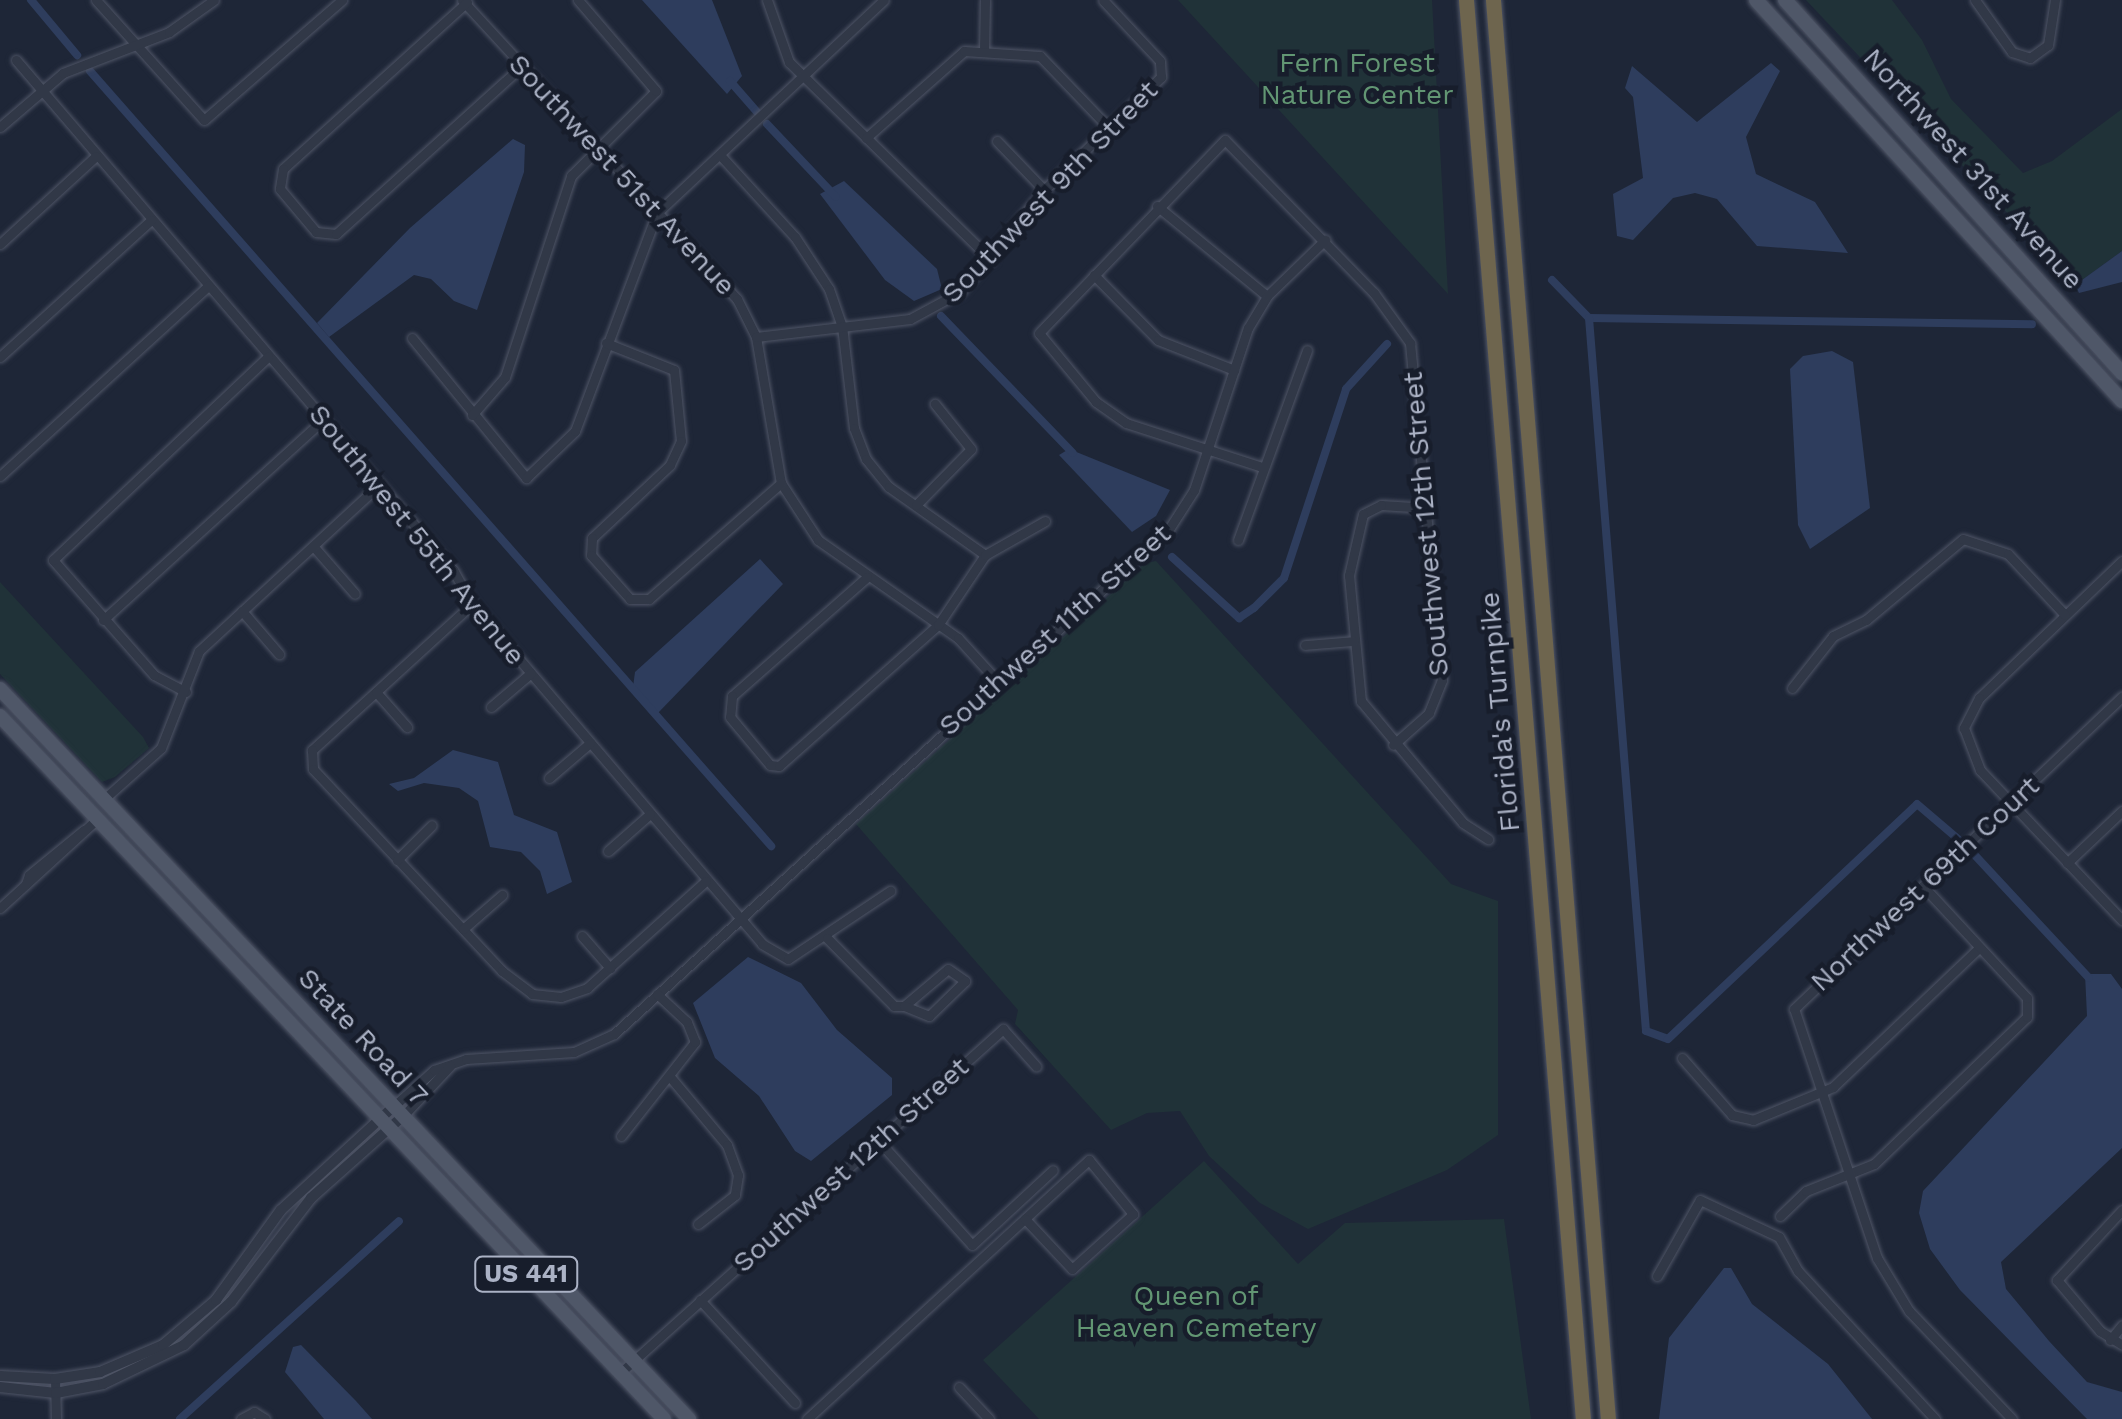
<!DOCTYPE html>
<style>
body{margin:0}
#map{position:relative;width:2122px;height:1419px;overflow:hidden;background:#1e2637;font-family:"Work Sans",sans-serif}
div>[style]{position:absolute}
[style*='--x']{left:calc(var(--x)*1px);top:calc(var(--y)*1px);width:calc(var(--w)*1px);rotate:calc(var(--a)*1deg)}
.green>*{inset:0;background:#203238}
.water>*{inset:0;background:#2e3d5d}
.canal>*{height:8px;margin:-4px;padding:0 4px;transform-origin:4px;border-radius:4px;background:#2e3d5d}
.roads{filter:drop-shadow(0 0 2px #4f5566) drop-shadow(0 0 2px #4f5566)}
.minor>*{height:9px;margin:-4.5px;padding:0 4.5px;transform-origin:4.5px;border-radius:4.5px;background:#313847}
.tertiary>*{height:10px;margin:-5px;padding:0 5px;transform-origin:5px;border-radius:5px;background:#313847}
.primary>*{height:14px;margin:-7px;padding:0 7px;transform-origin:7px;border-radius:7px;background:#4f5768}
.motorway>*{height:15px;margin:-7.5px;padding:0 7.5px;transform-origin:7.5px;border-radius:7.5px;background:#6e654e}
span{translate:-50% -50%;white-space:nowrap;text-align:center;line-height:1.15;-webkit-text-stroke:9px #171d2b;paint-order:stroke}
.shield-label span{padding:2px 8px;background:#171d2b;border:2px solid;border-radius:8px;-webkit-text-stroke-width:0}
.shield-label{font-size:25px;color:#abb2c5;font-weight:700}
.park-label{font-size:28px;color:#629673}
.street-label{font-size:28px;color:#abb2c5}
</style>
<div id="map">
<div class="green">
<div style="clip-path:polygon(1178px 0,1432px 0,1448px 294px)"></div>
<div style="clip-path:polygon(1806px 0,1892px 0,1922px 40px,1951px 99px,2023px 173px,2052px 161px,2122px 109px,2122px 251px,2075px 285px)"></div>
<div style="clip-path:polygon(1156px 561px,1451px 884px,1498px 901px,1498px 1135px,1447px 1170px,1308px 1229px,1260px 1203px,1209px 1156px,1180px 1111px,1147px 1113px,1111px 1130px,1015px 1024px,1018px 1010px,856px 824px,1145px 563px)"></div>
<div style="clip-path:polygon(0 582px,143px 737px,149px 748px,115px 777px,102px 782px,0 674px)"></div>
<div style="clip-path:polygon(1204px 1161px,1298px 1264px,1345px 1223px,1504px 1219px,1531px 1419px,1039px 1419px,983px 1360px)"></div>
</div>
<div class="water">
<div style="clip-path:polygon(642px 0,712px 0,742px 76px,727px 94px)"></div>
<div style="clip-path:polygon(1771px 63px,1780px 71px,1746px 137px,1756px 174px,1815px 202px,1848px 253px,1757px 246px,1717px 199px,1695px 193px,1673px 198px,1633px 240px,1617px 236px,1613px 194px,1643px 178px,1633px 97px,1625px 88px,1632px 66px,1697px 122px)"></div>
<div style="clip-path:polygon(513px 139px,525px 145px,524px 172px,477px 310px,454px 301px,431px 279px,414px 275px,329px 337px,317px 323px,410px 228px)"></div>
<div style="clip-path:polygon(844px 181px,937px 269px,942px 289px,914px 301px,885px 280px,820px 194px)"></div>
<div style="clip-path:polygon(2122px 251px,2122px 282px,2079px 293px,2075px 285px)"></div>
<div style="clip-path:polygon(1832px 351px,1853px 362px,1870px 508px,1810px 549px,1798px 525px,1790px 369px,1803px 356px)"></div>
<div style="clip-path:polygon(1069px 449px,1170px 490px,1156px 516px,1132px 532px,1059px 455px)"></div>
<div style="clip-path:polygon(760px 559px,783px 584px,657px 714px,633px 687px,635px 672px)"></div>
<div style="clip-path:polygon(453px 750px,498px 762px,514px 815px,557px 832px,572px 882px,547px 894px,540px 871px,521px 852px,490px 847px,478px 801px,459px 788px,424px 783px,398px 791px,389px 784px,414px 778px)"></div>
<div style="clip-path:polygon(748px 957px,801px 983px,837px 1030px,892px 1078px,892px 1095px,811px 1161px,795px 1151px,759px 1096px,715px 1058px,693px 1003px)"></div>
<div style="clip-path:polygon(2085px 974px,2111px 974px,2122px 989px,2122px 1148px,2001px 1262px,2006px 1289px,2049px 1341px,2087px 1382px,2122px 1392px,2122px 1419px,2087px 1419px,1960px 1290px,1930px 1249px,1919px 1213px,1923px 1191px,2087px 1016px)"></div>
<div style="clip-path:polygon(1724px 1268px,1731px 1268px,1752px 1304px,1828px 1364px,1872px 1419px,1659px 1419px,1669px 1338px)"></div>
<div style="clip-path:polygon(301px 1345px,356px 1401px,372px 1419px,324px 1419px,285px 1372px,293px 1347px)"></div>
</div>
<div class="canal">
<div style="--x:31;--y:0;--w:72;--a:50.1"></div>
<div style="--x:90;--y:71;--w:1032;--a:48.69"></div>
<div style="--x:730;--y:81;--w:41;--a:48.9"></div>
<div style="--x:767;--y:124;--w:100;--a:46.6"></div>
<div style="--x:1552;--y:280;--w:53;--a:45.8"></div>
<div style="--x:1589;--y:318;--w:443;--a:0.8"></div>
<div style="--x:941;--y:316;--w:190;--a:46.1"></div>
<div style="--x:1589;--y:318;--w:715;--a:85.43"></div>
<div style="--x:1646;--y:1031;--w:23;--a:20"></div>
<div style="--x:1668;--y:1039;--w:342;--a:-43.3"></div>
<div style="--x:1917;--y:804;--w:54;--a:40.5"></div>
<div style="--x:1172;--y:557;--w:91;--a:42.3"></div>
<div style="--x:1239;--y:618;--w:18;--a:-34"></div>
<div style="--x:1254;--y:608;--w:42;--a:-45"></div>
<div style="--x:1284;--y:578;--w:199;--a:-71.8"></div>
<div style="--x:1346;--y:389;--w:61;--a:-47.7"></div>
<div style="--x:1971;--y:851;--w:173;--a:47.1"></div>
<div style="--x:180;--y:1419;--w:295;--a:-42.1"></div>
</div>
<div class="roads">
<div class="minor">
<div style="--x:96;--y:0;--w:161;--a:48"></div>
<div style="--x:204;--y:120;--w:183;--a:-41"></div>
<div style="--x:462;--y:0;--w:406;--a:47.4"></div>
<div style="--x:737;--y:299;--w:42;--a:63.4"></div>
<div style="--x:756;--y:337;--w:148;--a:80.3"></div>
<div style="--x:781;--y:483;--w:68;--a:57"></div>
<div style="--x:818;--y:540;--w:171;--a:35"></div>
<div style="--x:958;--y:638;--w:59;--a:47.7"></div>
<div style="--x:767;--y:0;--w:66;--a:70.5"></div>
<div style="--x:789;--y:62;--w:283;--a:44.4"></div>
<div style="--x:1975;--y:0;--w:64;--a:54.6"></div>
<div style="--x:2012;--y:52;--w:19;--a:18"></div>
<div style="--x:2030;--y:58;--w:22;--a:-36"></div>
<div style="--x:2048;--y:45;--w:46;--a:-81.2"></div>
<div style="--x:467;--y:2;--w:248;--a:137.8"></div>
<div style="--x:283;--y:169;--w:20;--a:99"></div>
<div style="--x:280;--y:189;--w:56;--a:50.1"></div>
<div style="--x:316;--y:232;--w:20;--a:6"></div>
<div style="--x:336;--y:234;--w:251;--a:-42.1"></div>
<div style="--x:984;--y:51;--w:51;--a:-88.9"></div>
<div style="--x:16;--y:60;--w:672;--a:49.41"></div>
<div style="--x:453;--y:570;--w:39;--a:61"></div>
<div style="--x:472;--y:604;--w:447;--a:49.5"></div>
<div style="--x:762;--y:944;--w:30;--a:30"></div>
<div style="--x:788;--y:959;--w:123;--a:-33.7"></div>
<div style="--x:0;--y:127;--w:83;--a:-40.6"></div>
<div style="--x:63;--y:73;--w:114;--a:-21.1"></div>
<div style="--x:169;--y:32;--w:55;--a:-35.4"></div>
<div style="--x:866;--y:138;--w:131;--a:-41.6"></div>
<div style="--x:964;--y:51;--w:76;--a:3.8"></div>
<div style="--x:1040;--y:56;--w:103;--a:46.2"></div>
<div style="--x:997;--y:141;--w:68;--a:46.2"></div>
<div style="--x:720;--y:155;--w:111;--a:47.6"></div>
<div style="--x:795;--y:237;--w:62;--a:56.8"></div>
<div style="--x:829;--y:289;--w:39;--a:71"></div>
<div style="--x:842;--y:326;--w:103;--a:83.3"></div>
<div style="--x:854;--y:428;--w:33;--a:69"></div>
<div style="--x:866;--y:459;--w:36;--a:51"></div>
<div style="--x:889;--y:487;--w:118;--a:35.3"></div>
<div style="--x:1157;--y:206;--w:142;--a:39.3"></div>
<div style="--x:0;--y:244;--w:130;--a:-42.5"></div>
<div style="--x:1094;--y:275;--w:91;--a:45.4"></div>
<div style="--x:1158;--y:340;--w:82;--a:21.5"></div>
<div style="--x:756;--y:337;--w:155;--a:-6.7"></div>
<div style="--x:910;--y:319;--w:57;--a:-28.4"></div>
<div style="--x:960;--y:292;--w:132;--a:-50.5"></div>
<div style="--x:1044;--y:190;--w:163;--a:-44"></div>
<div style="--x:1161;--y:77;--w:16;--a:-94"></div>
<div style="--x:1160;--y:61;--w:83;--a:-133.1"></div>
<div style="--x:412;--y:338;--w:181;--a:50.8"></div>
<div style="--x:526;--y:478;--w:68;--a:-43.8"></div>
<div style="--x:575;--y:431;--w:233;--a:-69.4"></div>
<div style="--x:657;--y:213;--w:311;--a:-43.2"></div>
<div style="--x:606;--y:343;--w:73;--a:21.7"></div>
<div style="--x:674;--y:370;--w:71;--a:84.4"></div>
<div style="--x:681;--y:441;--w:26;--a:115"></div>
<div style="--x:670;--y:465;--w:107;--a:136.9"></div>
<div style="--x:592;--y:538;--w:17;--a:93"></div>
<div style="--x:591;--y:555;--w:59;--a:48.4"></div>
<div style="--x:630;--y:599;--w:19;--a:0"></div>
<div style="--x:649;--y:599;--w:176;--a:-41.3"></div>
<div style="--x:0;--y:357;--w:204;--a:-42.2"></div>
<div style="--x:472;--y:415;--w:50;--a:-49"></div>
<div style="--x:505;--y:377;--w:212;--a:-71.8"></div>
<div style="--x:571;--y:176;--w:120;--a:-45"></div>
<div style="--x:656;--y:91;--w:120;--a:-130.6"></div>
<div style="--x:1262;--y:467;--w:143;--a:-162.1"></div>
<div style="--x:1126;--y:423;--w:37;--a:-145"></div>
<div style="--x:1096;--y:402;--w:89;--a:-129.6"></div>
<div style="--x:1039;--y:333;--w:268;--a:-46.1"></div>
<div style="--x:1225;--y:140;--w:214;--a:45.8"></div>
<div style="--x:1374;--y:293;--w:62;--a:54.2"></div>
<div style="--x:1410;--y:343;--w:339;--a:84.6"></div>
<div style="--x:1442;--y:680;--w:35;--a:112"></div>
<div style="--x:1429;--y:713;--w:48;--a:138.4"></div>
<div style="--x:0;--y:476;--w:282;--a:-42.4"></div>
<div style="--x:916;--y:505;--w:78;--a:-45.5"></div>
<div style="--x:971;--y:449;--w:58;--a:-128.7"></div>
<div style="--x:1428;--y:508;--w:47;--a:-176.3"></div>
<div style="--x:1381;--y:505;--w:20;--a:153"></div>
<div style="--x:1363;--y:514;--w:63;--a:102.9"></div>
<div style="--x:1349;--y:575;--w:127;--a:84.6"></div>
<div style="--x:1361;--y:701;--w:159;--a:50.1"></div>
<div style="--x:1463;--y:823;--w:30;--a:33"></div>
<div style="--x:1238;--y:540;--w:202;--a:-70"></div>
<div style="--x:314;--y:547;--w:62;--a:48.9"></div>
<div style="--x:2122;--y:561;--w:198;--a:136.2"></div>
<div style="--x:1979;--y:698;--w:34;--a:117"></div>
<div style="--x:1964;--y:728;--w:45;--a:69.1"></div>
<div style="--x:1980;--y:770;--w:207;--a:46.6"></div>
<div style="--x:867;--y:577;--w:180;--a:138.6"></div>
<div style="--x:732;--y:696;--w:21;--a:95"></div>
<div style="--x:730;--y:717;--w:62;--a:50.2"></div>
<div style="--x:770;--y:765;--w:9;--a:6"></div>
<div style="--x:779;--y:766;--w:213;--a:-41.6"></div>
<div style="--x:938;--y:625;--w:84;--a:-56.1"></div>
<div style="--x:985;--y:555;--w:69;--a:-29.5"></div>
<div style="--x:472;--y:604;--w:217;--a:137.6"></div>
<div style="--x:312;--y:750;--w:19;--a:87"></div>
<div style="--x:313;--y:769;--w:277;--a:46.9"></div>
<div style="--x:502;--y:971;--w:38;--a:37"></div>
<div style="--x:532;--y:994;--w:29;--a:6"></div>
<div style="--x:561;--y:997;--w:28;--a:-19"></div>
<div style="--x:587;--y:988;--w:160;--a:-42"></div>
<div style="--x:242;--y:611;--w:57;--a:49.3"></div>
<div style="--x:103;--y:620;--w:299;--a:-42.3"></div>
<div style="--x:1305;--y:645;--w:49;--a:-4.7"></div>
<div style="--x:1792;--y:688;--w:66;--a:-51.7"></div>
<div style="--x:1833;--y:636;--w:37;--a:-26"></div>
<div style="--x:1866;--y:620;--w:126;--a:-39.9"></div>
<div style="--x:1963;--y:539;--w:47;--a:18.4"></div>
<div style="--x:2008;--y:554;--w:83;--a:46.9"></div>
<div style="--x:186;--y:692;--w:36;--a:-152"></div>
<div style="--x:154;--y:675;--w:153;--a:-131.3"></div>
<div style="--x:53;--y:560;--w:296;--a:-43.4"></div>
<div style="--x:376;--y:692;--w:47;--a:48.5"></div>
<div style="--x:491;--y:707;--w:52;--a:-40.4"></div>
<div style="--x:549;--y:778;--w:54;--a:-40.5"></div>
<div style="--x:104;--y:799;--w:76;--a:-41.8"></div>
<div style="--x:161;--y:748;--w:104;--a:-68.6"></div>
<div style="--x:199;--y:651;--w:246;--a:-42.7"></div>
<div style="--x:608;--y:851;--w:56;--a:-41.4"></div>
<div style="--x:397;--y:860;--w:49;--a:-45"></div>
<div style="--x:2067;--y:863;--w:76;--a:-43.4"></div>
<div style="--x:26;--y:884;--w:9;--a:-72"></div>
<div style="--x:29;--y:875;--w:71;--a:-39.3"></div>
<div style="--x:0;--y:908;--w:132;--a:-42.5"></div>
<div style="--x:463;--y:929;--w:52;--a:-41.1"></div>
<div style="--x:582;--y:936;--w:43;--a:48.8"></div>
<div style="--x:827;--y:938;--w:95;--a:45.4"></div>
<div style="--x:894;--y:1006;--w:10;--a:0"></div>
<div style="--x:904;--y:1006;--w:57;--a:-40.1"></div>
<div style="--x:948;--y:969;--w:21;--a:35"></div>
<div style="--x:965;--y:981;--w:50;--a:135.8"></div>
<div style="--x:929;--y:1016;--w:27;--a:-158"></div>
<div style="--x:1682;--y:1058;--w:76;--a:48.7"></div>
<div style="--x:1732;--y:1115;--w:22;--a:13"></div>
<div style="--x:1753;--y:1120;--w:87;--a:-22.4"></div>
<div style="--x:1833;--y:1087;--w:202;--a:-43.6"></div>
<div style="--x:671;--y:1078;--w:87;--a:50.1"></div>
<div style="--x:727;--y:1145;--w:32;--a:70"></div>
<div style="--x:738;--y:1175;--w:20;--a:99"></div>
<div style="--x:735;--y:1195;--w:47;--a:141.9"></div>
<div style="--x:394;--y:1106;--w:54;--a:-42"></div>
<div style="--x:434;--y:1070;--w:34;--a:-19"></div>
<div style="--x:466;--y:1059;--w:108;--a:-3.7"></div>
<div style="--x:574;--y:1052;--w:44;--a:-24.2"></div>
<div style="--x:614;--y:1034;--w:750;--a:-42.3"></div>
<div style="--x:1169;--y:529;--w:46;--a:-57.3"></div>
<div style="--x:1194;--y:490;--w:171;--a:-71.6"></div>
<div style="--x:1248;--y:328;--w:37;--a:-59"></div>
<div style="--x:1267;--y:296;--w:81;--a:-44"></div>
<div style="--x:403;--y:1116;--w:69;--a:-46.8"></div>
<div style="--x:621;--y:1136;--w:120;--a:-51.8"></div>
<div style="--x:695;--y:1042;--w:22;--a:-112"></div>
<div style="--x:687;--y:1022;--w:41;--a:-137"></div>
<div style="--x:877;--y:1139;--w:142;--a:48.1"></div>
<div style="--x:972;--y:1245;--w:110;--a:-42.8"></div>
<div style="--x:2122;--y:1210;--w:96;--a:132.9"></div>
<div style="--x:2057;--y:1280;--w:67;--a:49.9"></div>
<div style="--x:2100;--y:1331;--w:26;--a:32"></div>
<div style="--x:1780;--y:1216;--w:36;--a:-44"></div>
<div style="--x:1806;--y:1191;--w:73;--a:-21.7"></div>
<div style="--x:1874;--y:1164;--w:212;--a:-43.9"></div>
<div style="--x:2027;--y:1017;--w:19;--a:-90"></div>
<div style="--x:2027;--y:998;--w:153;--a:-132.9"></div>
<div style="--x:1657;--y:1276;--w:87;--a:-60.5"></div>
<div style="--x:1700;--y:1200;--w:87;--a:25.1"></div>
<div style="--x:1779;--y:1237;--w:39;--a:61"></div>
<div style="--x:1798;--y:1271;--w:202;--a:47.2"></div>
<div style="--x:700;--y:1300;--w:140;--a:47.3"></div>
<div style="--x:2110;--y:1340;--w:19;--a:-51"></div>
<div style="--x:620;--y:1373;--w:515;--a:-41.93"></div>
<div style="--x:1003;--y:1029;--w:50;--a:48.3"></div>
<div style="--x:55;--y:1379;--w:40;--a:88.6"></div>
<div style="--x:959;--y:1387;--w:44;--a:46.8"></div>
<div style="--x:241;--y:1419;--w:15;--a:-28"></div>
<div style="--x:254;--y:1412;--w:13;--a:32"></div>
<div style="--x:807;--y:1419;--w:383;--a:-42.6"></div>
<div style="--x:1089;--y:1160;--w:70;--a:50.8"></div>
<div style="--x:1133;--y:1214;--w:82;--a:138"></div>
<div style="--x:1072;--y:1269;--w:69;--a:-133.2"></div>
<div style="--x:2012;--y:1419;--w:149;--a:-133.6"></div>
<div style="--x:1909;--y:1311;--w:62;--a:-121.1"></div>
<div style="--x:1877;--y:1258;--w:262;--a:-108.4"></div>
<div style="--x:1794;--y:1009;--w:453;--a:-43.6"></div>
</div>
<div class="tertiary">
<div style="--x:0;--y:1376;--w:55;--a:3.1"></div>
<div style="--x:55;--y:1379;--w:46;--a:-8.8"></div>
<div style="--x:100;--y:1372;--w:69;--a:-23.2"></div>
<div style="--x:163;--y:1345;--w:70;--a:-40.3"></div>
<div style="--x:216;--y:1300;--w:111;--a:-54.2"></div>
<div style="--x:281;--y:1210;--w:154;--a:-42.6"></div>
<div style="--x:0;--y:1387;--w:56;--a:6.1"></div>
<div style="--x:56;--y:1393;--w:48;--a:-10.8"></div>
<div style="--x:103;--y:1384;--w:90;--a:-25.7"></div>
<div style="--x:184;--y:1345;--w:64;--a:-42.5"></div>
<div style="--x:231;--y:1302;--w:131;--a:-52.4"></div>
<div style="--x:311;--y:1198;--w:123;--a:-41.7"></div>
</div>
<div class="primary">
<div style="--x:1756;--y:0;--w:543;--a:47.61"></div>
<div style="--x:1785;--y:0;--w:503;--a:47.9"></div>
<div style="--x:0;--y:689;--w:1004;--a:46.66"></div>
<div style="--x:0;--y:716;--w:967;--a:46.63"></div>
</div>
<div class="motorway">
<div style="--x:1466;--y:0;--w:1424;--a:85.29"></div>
<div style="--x:1493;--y:0;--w:1424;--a:85.37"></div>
</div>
</div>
<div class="shield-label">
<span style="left:526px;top:1274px">US 441</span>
</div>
<div class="park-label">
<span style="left:1357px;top:79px">Fern Forest<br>Nature Center</span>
<span style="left:1196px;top:1312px">Queen of<br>Heaven Cemetery</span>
</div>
<div class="street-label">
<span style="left:1973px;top:169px;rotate:48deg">Northwest 31st Avenue</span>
<span style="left:622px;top:175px;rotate:47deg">Southwest 51st Avenue</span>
<span style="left:1050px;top:192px;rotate:-46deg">Southwest 9th Street</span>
<span style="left:1426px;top:524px;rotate:-95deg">Southwest 12th Street</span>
<span style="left:417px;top:535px;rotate:51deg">Southwest 55th Avenue</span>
<span style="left:1055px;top:630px;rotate:-42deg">Southwest 11th Street</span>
<span style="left:1500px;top:712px;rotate:-95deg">Florida's Turnpike</span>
<span style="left:1925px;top:884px;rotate:-43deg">Northwest 69th Court</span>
<span style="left:363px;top:1037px;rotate:47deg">State Road 7</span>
<span style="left:851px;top:1165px;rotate:-42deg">Southwest 12th Street</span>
</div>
</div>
